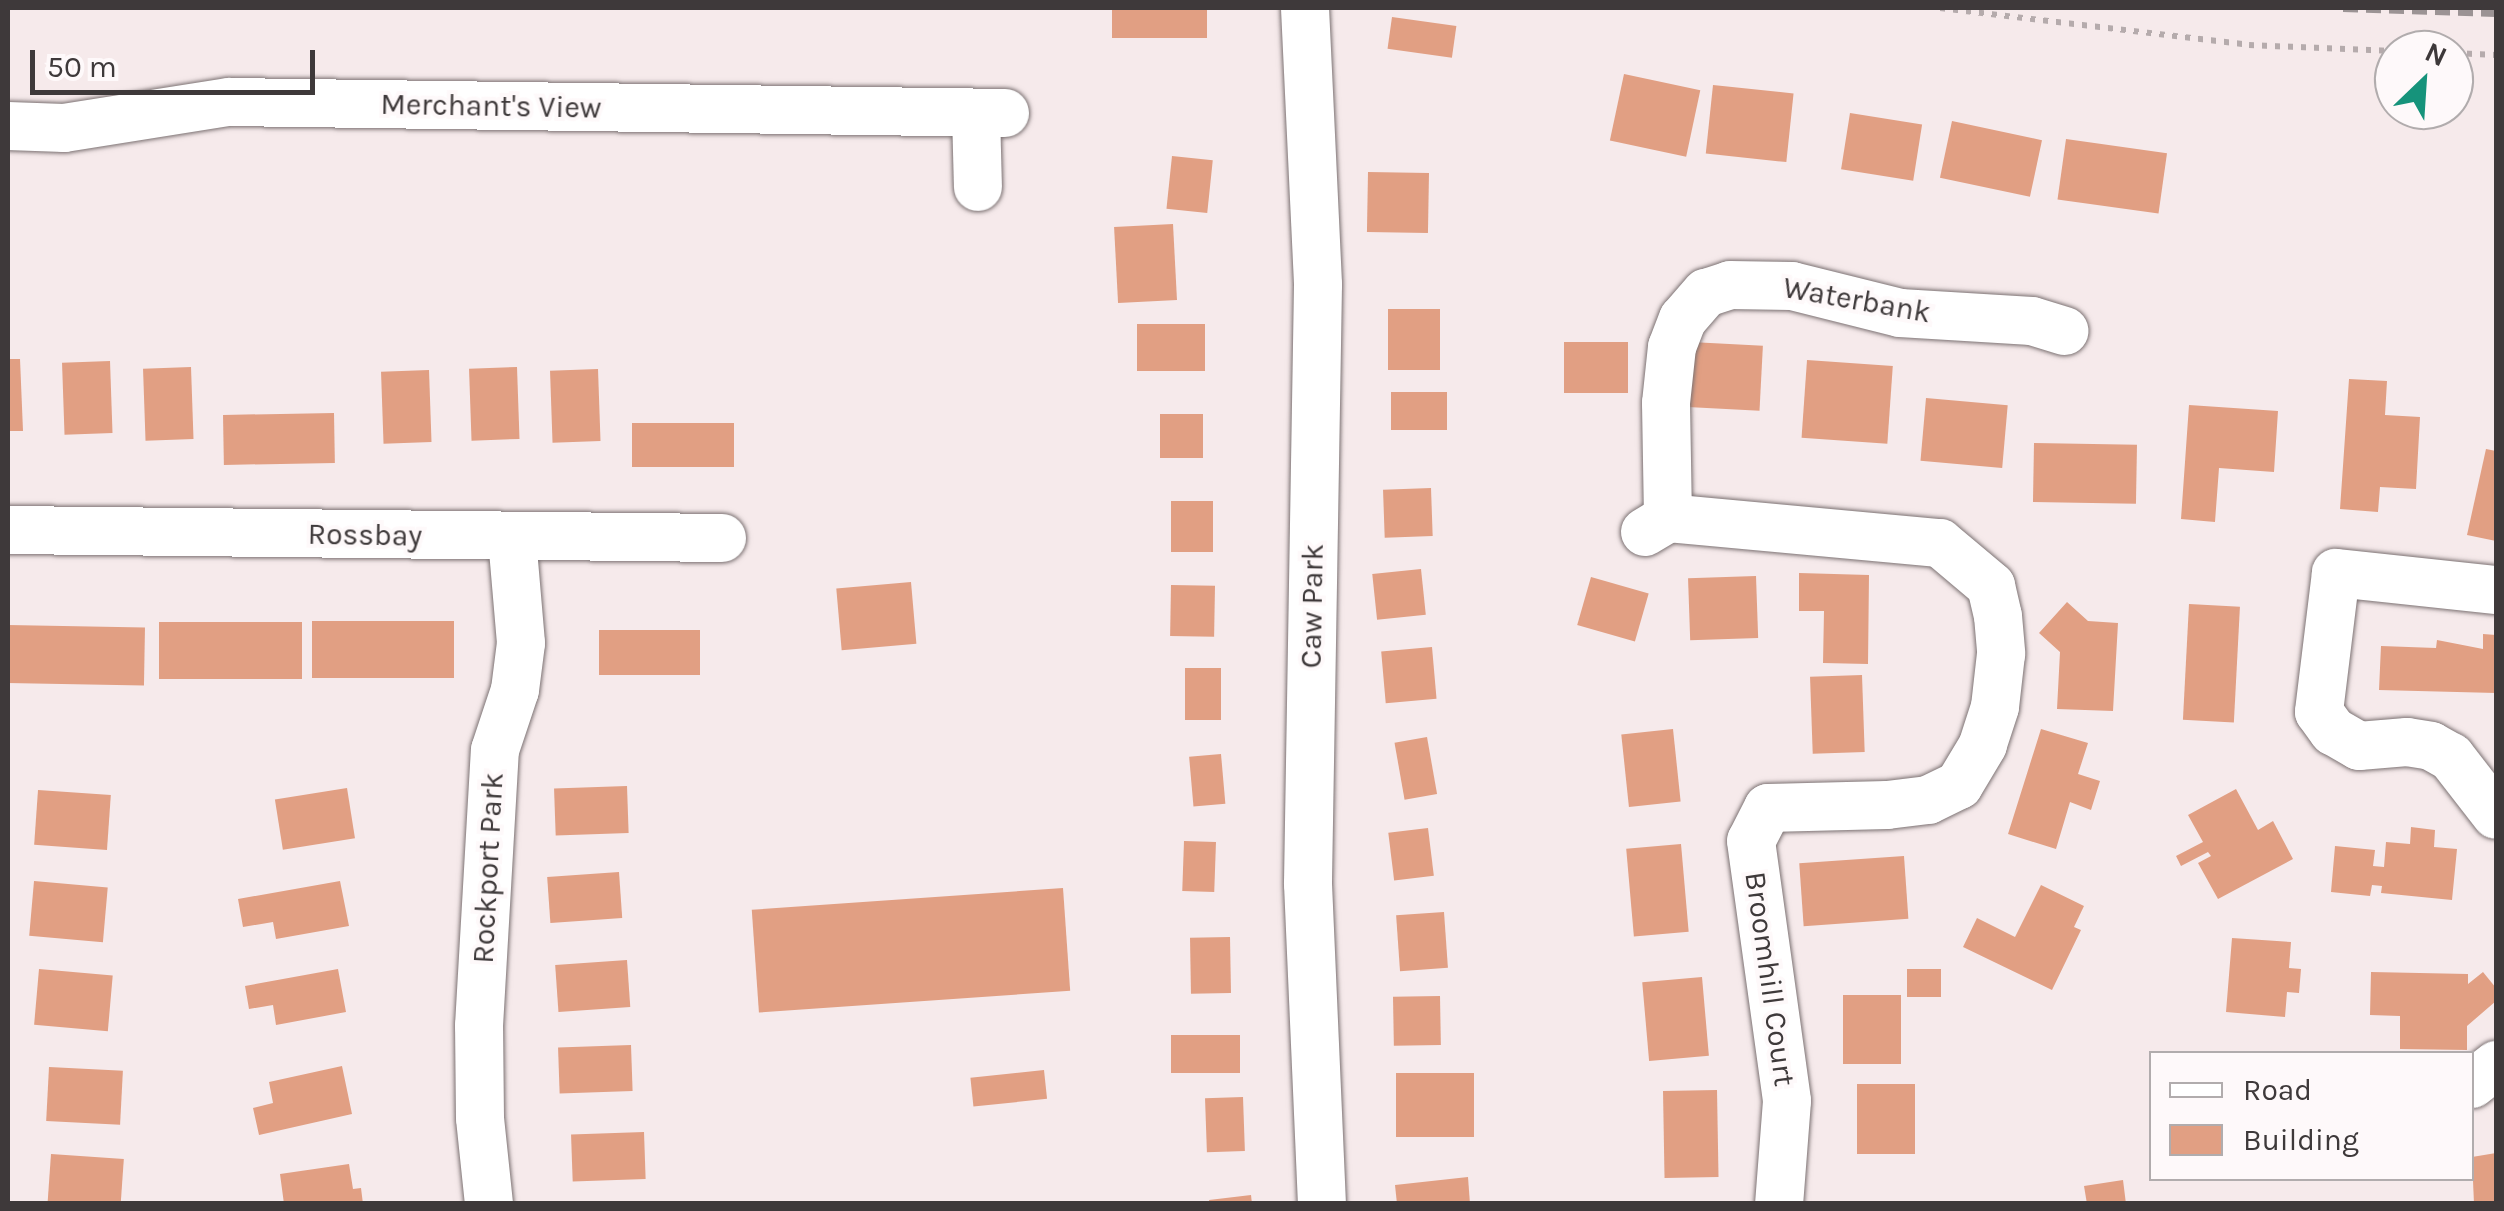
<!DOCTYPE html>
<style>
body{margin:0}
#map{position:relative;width:2504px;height:1211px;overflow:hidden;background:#f6eaeb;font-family:Karla,sans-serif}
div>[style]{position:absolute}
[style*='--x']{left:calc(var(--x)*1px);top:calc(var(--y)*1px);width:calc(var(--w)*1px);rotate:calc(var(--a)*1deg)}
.building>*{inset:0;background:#e19f83;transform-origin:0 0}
.path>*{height:6px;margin-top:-3px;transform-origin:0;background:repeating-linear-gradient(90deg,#b5abac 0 5px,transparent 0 13px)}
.roads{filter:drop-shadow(0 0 2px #7c7273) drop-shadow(0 0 2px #7c7273)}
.minor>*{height:48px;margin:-24px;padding:0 24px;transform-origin:24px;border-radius:24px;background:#fff}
.rail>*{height:8px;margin-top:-4px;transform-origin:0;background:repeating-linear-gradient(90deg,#9b9394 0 15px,transparent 0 23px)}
span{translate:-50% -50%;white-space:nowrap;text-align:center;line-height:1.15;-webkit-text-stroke:8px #fef9fa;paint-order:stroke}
.street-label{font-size:30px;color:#3e393a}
.frame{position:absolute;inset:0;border:10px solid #3e393a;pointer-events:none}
.legend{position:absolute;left:2149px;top:1051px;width:325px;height:130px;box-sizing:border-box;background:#fef9fa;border:2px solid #b1acad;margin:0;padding:12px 18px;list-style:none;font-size:30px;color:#3e393a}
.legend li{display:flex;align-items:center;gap:20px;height:50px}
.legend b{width:50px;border:2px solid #b1acad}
.north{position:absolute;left:2374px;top:30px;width:100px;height:100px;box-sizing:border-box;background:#fef9fa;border:2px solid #b1acad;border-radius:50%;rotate:25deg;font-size:28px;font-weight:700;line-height:40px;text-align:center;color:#3e393a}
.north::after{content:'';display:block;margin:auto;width:35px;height:45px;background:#16937b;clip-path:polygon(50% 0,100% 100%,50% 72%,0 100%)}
.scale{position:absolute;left:30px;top:50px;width:285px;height:45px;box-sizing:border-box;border:5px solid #3e393a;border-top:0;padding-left:12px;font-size:30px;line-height:35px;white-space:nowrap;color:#3e393a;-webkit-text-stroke:8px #fef9fa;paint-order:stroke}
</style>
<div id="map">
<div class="building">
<div style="left:1112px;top:8px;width:95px;height:30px"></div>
<div style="left:1392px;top:17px;width:65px;height:32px;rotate:8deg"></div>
<div style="left:1624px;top:74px;width:78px;height:68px;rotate:12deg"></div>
<div style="left:1713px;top:85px;width:81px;height:69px;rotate:6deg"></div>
<div style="left:1850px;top:113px;width:73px;height:57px;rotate:9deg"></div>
<div style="left:1952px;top:121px;width:92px;height:58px;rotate:12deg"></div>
<div style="left:2066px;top:139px;width:102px;height:61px;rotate:8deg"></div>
<div style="left:1172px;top:156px;width:41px;height:53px;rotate:6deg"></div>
<div style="left:1368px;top:172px;width:61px;height:60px;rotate:1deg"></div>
<div style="left:1173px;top:224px;width:76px;height:59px;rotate:87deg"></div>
<div style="left:1388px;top:309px;width:52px;height:61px"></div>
<div style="left:1137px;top:324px;width:68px;height:47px"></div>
<div style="left:1564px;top:342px;width:64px;height:51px"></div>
<div style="left:1691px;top:342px;width:72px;height:65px;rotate:3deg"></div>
<div style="clip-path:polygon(8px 359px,20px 359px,23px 431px,8px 431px)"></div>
<div style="left:1807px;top:360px;width:86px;height:78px;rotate:4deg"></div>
<div style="left:110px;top:361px;width:72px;height:48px;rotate:88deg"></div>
<div style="left:191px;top:367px;width:72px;height:48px;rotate:88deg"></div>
<div style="left:517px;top:367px;width:72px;height:48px;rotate:88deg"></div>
<div style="left:598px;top:369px;width:72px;height:48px;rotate:88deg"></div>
<div style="left:429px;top:370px;width:72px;height:48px;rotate:88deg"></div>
<div style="clip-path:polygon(2349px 379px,2387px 381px,2385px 415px,2420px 417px,2416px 489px,2380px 487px,2378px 512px,2340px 509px)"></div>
<div style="left:1391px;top:392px;width:56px;height:38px"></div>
<div style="left:1926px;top:398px;width:82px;height:63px;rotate:5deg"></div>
<div style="clip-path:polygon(2189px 405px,2278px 411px,2274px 472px,2219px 468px,2215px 522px,2181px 519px)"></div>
<div style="left:334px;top:413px;width:50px;height:111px;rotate:89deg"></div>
<div style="left:1160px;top:414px;width:43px;height:44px"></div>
<div style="left:632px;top:423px;width:102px;height:44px"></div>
<div style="left:2034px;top:443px;width:103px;height:59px;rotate:1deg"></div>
<div style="clip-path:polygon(2486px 449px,2496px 451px,2496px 541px,2467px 535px)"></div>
<div style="left:1431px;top:488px;width:48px;height:48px;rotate:88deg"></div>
<div style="left:1171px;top:501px;width:42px;height:51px"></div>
<div style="left:1421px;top:569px;width:46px;height:49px;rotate:84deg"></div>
<div style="clip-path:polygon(1799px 573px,1869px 575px,1868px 664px,1823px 663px,1824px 611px,1799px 611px)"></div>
<div style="left:1756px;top:576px;width:62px;height:68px;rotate:88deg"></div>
<div style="left:1591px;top:577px;width:60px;height:50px;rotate:16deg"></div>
<div style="left:911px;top:582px;width:62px;height:75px;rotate:85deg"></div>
<div style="left:1171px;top:585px;width:44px;height:51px;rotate:1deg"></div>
<div style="clip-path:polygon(2067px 602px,2088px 621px,2118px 623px,2113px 711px,2057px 709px,2060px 652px,2039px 633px)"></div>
<div style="left:2189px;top:604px;width:51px;height:116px;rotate:3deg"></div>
<div style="left:312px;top:621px;width:142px;height:57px"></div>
<div style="left:159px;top:622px;width:143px;height:57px"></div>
<div style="left:8px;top:625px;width:137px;height:58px;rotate:1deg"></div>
<div style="left:599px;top:630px;width:101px;height:45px"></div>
<div style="clip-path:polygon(2483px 634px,2496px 635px,2496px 693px,2379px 690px,2381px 646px,2436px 648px,2437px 640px,2483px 649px)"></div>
<div style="left:1432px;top:647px;width:52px;height:51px;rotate:85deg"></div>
<div style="left:1185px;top:668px;width:36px;height:52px"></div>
<div style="left:1862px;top:675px;width:77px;height:52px;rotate:88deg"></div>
<div style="left:1673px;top:729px;width:73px;height:52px;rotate:84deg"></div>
<div style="clip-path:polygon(2041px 729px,2088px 743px,2078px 774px,2100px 781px,2091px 810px,2070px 802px,2056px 849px,2008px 834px)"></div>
<div style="left:1427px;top:737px;width:58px;height:33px;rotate:80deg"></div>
<div style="left:1221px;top:754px;width:50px;height:32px;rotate:85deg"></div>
<div style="left:627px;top:786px;width:47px;height:73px;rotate:88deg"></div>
<div style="left:347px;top:788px;width:51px;height:73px;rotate:81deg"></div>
<div style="clip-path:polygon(2236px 789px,2258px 830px,2273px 821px,2293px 859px,2218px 899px,2198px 863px,2211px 856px,2208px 852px,2181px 866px,2176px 856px,2203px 842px,2188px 815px)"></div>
<div style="left:38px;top:790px;width:73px;height:55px;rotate:4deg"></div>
<div style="clip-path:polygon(2411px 827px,2435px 830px,2434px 847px,2457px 849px,2452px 900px,2381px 893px,2382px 886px,2372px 885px,2370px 896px,2331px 892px,2335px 846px,2375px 850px,2373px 866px,2384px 867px,2386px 842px,2410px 844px)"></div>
<div style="left:1428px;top:828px;width:48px;height:40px;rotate:83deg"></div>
<div style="left:1184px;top:841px;width:32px;height:50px;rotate:2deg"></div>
<div style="left:1681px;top:844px;width:88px;height:55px;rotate:85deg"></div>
<div style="left:1904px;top:856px;width:63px;height:105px;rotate:86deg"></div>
<div style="left:619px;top:872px;width:46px;height:72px;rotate:86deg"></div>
<div style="left:34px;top:881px;width:74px;height:55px;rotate:5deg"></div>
<div style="clip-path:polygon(340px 881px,349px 926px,276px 939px,273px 922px,243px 927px,238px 899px)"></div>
<div style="clip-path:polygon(2041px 885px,2084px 906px,2074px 927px,2081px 930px,2052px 990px,1963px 947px,1977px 918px,2015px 937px)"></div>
<div style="left:1063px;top:888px;width:103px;height:312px;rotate:86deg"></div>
<div style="left:1444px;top:912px;width:56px;height:48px;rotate:86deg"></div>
<div style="left:1230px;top:937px;width:56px;height:40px;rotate:89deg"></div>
<div style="clip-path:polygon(2232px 938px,2291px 942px,2289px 968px,2301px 969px,2299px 993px,2287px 992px,2285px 1017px,2226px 1012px)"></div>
<div style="left:627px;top:960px;width:47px;height:72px;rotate:86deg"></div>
<div style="left:39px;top:969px;width:74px;height:56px;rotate:5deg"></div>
<div style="clip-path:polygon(338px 969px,346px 1012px,276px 1025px,273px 1005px,249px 1009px,245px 986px)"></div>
<div style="left:1907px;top:969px;width:34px;height:28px"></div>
<div style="clip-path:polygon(2371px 972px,2468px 974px,2468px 984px,2483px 972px,2496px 988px,2496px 1001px,2467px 1026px,2467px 1050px,2400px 1049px,2400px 1016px,2370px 1015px)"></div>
<div style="left:1702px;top:977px;width:79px;height:60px;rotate:85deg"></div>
<div style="left:1843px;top:995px;width:58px;height:69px"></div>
<div style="left:1440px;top:996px;width:49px;height:47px;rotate:89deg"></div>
<div style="left:1240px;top:1035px;width:38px;height:69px;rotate:90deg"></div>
<div style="left:631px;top:1045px;width:46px;height:73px;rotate:88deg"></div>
<div style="clip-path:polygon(342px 1066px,352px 1114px,259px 1135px,253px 1108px,273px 1103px,269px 1082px)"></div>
<div style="left:49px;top:1067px;width:74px;height:54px;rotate:3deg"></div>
<div style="left:1044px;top:1070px;width:29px;height:74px;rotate:84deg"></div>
<div style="left:1396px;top:1073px;width:78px;height:64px"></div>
<div style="left:1915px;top:1084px;width:70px;height:58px;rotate:90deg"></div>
<div style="left:1717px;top:1090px;width:87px;height:54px;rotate:89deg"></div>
<div style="left:1243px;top:1097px;width:54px;height:38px;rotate:88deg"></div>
<div style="left:644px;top:1132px;width:47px;height:73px;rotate:88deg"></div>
<div style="clip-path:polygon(2496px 1153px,2496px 1204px,2474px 1204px,2472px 1157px)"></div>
<div style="left:51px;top:1154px;width:73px;height:50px;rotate:4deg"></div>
<div style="clip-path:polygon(349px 1164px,353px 1189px,361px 1188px,363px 1204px,284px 1204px,280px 1174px)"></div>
<div style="clip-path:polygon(1468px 1177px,1470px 1204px,1397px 1204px,1395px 1185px)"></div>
<div style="clip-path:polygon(2123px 1180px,2126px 1204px,2087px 1204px,2084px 1186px)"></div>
<div style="clip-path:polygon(1251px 1195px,1252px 1204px,1210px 1204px,1209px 1200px)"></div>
</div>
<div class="path">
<div style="--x:1940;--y:8;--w:311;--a:6.8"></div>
<div style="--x:2249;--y:45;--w:145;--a:2.4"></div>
<div style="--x:2454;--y:53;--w:42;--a:2.7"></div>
</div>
<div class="roads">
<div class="minor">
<div style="--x:1305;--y:8;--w:277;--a:87.3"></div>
<div style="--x:1318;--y:285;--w:599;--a:90.96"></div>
<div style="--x:1308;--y:884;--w:320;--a:87.5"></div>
<div style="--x:976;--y:113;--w:74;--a:88.5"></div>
<div style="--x:8;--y:126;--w:56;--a:2"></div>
<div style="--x:64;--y:128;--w:167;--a:-9"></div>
<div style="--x:229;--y:102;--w:776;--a:0.81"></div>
<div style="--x:1668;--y:518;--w:115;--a:-91"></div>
<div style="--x:1666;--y:403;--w:56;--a:-83.9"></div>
<div style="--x:1672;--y:347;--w:30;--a:-69"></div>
<div style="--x:1683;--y:319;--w:35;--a:-49"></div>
<div style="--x:1706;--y:293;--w:25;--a:-18"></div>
<div style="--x:1730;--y:285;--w:62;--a:0.9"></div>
<div style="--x:1792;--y:286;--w:111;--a:14"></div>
<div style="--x:1900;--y:313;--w:132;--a:3.5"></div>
<div style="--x:2032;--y:321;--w:34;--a:17"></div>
<div style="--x:8;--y:530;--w:714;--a:0.64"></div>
<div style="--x:1645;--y:532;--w:27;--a:-31"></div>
<div style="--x:1668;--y:518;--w:273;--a:5.3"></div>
<div style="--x:1940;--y:543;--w:67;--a:40.1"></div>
<div style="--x:1991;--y:586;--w:31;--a:77"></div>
<div style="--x:1998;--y:616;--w:38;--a:85"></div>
<div style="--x:2001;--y:654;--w:53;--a:96.5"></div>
<div style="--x:1995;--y:707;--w:40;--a:108"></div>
<div style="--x:1983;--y:745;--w:47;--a:121"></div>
<div style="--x:1959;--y:785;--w:34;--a:154"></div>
<div style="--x:1928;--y:800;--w:41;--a:173"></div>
<div style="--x:1887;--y:805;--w:119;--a:178.6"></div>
<div style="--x:1768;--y:808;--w:37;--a:117"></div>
<div style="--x:1751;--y:841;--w:262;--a:82.1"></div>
<div style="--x:1787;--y:1101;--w:103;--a:94.4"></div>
<div style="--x:2496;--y:590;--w:161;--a:-173.9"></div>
<div style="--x:2336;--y:573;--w:140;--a:97"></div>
<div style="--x:2319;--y:712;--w:24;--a:54"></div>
<div style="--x:2333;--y:731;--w:30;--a:30"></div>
<div style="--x:2359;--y:746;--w:48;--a:-4.8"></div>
<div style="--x:2407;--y:742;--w:24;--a:9"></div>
<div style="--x:2431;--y:746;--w:23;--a:29"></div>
<div style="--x:2451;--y:757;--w:73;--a:52.2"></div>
<div style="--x:2472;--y:1084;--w:31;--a:-38"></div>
<div style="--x:489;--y:1204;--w:86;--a:-96"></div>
<div style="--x:480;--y:1118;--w:92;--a:-90.6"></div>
<div style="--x:479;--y:1026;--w:276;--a:-86.7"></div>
<div style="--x:495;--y:750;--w:63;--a:-71.6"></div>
<div style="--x:515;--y:690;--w:47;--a:-82.7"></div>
<div style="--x:521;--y:643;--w:106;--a:-94.9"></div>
</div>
</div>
<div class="rail">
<div style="--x:2343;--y:8;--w:153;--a:1.9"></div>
</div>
<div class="street-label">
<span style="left:491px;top:106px;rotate:1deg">Merchant's View</span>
<span style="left:1857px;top:300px;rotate:10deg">Waterbank</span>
<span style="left:365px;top:535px;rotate:1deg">Rossbay</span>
<span style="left:1312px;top:606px;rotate:-89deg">Caw Park</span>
<span style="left:488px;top:868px;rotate:-87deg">Rockport Park</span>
<span style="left:1770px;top:979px;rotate:82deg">Broomhill Court</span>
</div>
<div class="frame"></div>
<ul class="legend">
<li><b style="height:12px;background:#fff"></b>Road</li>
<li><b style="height:28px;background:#e19f83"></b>Building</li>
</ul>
<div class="north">N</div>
<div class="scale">50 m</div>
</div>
